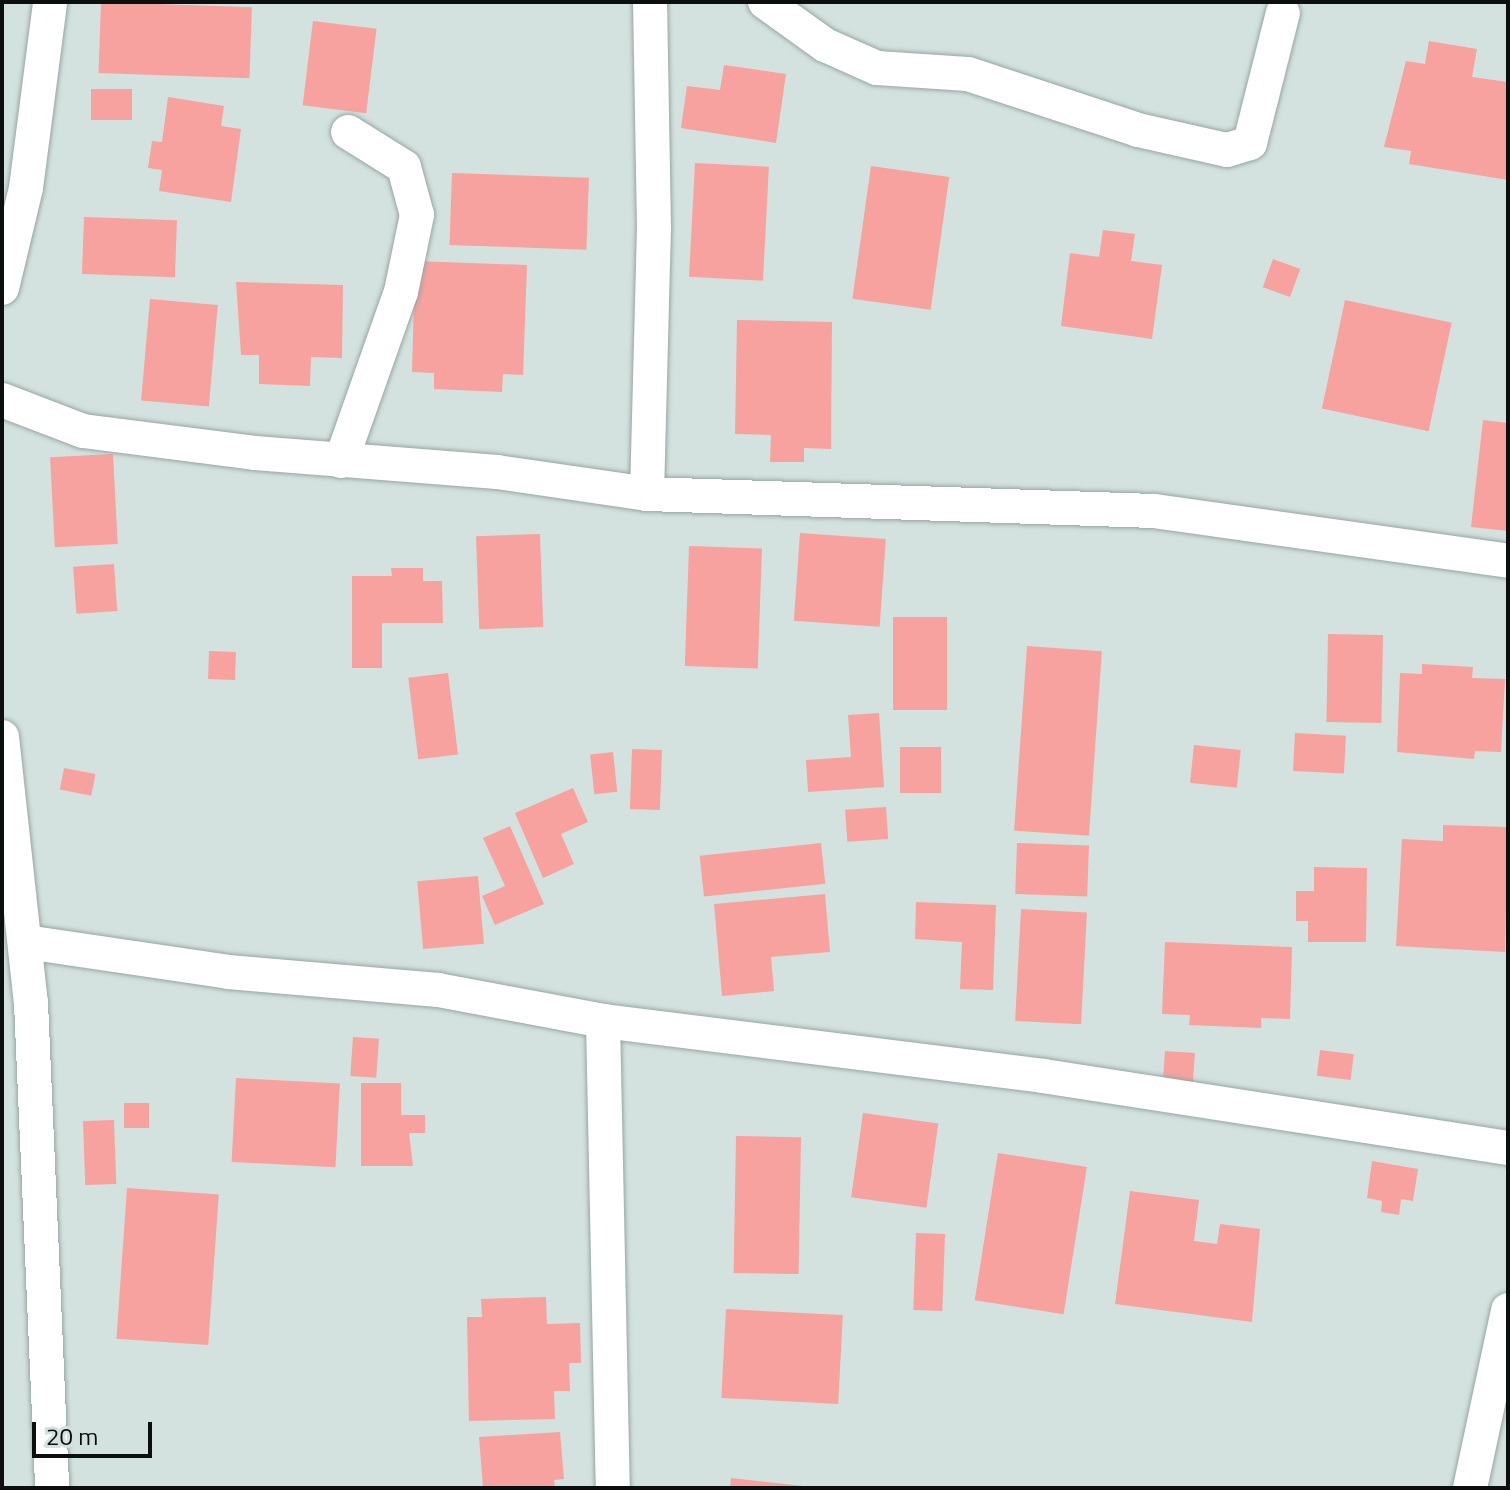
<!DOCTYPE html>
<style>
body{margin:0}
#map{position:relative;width:1510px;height:1490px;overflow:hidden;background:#d3e2df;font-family:"Titillium Web",sans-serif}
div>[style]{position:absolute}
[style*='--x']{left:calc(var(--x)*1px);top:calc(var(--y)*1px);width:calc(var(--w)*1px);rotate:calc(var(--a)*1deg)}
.building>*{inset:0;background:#f7a29e;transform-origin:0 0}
.roads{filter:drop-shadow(0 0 2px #98a6a3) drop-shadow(0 0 2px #98a6a3)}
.street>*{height:34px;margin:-17px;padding:0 17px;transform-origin:17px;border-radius:17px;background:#fff}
span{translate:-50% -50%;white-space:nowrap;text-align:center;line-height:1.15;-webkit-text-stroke:8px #d3e2df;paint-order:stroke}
.frame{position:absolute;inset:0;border:4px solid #0b0f0e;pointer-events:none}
.scale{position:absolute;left:32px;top:1422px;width:120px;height:36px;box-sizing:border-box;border:4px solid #0b0f0e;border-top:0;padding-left:10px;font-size:24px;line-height:28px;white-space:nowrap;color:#0b0f0e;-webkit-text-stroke:6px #d3e2df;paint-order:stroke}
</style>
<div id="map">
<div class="building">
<div style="left:101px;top:2px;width:151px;height:71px;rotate:2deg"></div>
<div style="left:313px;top:21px;width:64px;height:85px;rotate:7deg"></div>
<div style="clip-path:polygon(1429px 41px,1477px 49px,1472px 77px,1508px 82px,1508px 180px,1409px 164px,1411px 151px,1384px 147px,1406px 61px,1425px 64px)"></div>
<div style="clip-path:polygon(724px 65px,786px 74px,776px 143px,681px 128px,687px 86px,720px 90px)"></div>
<div style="left:91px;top:89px;width:41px;height:31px"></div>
<div style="clip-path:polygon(168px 97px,224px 106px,221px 126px,241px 129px,231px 202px,159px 191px,162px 170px,148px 168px,152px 141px,162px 142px)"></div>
<div style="left:695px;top:163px;width:74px;height:114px;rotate:3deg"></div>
<div style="left:871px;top:166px;width:79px;height:134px;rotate:8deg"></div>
<div style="left:452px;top:173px;width:137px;height:72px;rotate:2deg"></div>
<div style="left:84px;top:217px;width:93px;height:57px;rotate:2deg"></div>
<div style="clip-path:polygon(1103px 230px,1135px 234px,1131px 261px,1162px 265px,1152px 339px,1061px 326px,1070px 253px,1099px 257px)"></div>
<div style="left:1273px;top:259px;width:29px;height:30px;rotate:20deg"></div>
<div style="clip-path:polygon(415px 261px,527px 265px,523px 375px,503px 374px,502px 392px,434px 389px,434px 373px,412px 372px)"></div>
<div style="clip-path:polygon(236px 282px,343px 285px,342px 358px,311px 357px,310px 386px,259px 384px,259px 355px,241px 355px)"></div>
<div style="left:150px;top:299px;width:68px;height:102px;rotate:5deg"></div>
<div style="left:1345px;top:300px;width:109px;height:111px;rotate:12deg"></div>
<div style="clip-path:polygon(737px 320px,832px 322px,831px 449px,804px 448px,804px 462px,770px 462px,771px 435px,735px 434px)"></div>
<div style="clip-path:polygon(1483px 420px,1508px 423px,1508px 531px,1471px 527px)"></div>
<div style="left:113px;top:454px;width:90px;height:63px;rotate:87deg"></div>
<div style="left:800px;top:533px;width:86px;height:88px;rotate:4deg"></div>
<div style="left:540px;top:534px;width:93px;height:64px;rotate:88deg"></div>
<div style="left:689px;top:546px;width:73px;height:120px;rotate:2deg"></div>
<div style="left:114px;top:564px;width:47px;height:41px;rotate:86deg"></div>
<div style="clip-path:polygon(391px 568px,423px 568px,423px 581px,442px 581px,443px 623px,382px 623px,382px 668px,352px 668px,352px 576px,392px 576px)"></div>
<div style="left:893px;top:617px;width:54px;height:93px"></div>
<div style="left:1328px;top:634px;width:55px;height:88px;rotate:1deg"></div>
<div style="left:1027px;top:646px;width:75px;height:185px;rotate:4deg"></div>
<div style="left:209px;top:651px;width:27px;height:28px;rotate:2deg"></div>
<div style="clip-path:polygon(1422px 664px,1473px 667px,1472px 678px,1505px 679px,1501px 752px,1475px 751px,1474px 759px,1397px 752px,1400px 673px,1422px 674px)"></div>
<div style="left:448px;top:673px;width:82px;height:40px;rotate:83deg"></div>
<div style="clip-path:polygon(879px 713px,884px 787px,808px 792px,806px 760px,851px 757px,848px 715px)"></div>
<div style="left:1295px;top:733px;width:51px;height:38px;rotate:3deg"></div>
<div style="left:1194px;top:745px;width:47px;height:38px;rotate:6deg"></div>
<div style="left:900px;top:747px;width:41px;height:46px"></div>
<div style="left:632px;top:749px;width:30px;height:60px;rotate:2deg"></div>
<div style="left:613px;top:752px;width:40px;height:23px;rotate:84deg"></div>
<div style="left:64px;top:768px;width:32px;height:22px;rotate:11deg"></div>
<div style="clip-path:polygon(573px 788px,588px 822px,561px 834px,574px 864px,543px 878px,515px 813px)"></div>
<div style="left:886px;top:807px;width:32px;height:41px;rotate:86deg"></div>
<div style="clip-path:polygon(1443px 825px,1508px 827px,1505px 952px,1396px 946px,1402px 839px,1443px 841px)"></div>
<div style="clip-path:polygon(510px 826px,544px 904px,495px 925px,482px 896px,505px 886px,483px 838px)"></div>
<div style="left:821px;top:843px;width:41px;height:122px;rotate:84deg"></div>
<div style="left:1017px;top:843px;width:72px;height:51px;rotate:2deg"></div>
<div style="clip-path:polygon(1314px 867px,1367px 868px,1366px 942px,1308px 942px,1308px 921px,1296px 921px,1296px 891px,1314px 891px)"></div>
<div style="left:478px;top:876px;width:68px;height:61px;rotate:85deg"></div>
<div style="clip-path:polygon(825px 894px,830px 952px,771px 957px,774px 991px,722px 996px,714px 904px)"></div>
<div style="clip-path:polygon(916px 902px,996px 905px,993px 990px,960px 989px,962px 942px,915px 939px)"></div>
<div style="left:1021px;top:909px;width:66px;height:112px;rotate:3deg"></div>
<div style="clip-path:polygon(1165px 942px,1292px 947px,1290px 1019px,1261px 1018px,1261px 1028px,1189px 1025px,1190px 1015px,1162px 1014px)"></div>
<div style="left:353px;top:1037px;width:26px;height:39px;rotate:4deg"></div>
<div style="left:1320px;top:1050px;width:34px;height:26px;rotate:7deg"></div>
<div style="left:1165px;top:1051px;width:30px;height:35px;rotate:4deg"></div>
<div style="left:236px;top:1078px;width:104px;height:84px;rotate:3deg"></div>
<div style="clip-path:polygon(361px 1083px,401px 1083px,401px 1115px,425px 1115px,425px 1133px,409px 1133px,413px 1166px,361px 1166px)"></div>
<div style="left:124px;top:1103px;width:25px;height:25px"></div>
<div style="left:863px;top:1113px;width:76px;height:85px;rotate:8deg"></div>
<div style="left:114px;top:1120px;width:64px;height:31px;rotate:88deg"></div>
<div style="left:736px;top:1136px;width:65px;height:137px;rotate:1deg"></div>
<div style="left:998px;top:1153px;width:90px;height:149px;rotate:9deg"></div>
<div style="clip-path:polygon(1372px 1161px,1418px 1169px,1413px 1201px,1401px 1199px,1399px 1215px,1381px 1212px,1382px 1201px,1367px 1198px)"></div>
<div style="left:127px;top:1188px;width:92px;height:151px;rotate:4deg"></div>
<div style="clip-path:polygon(1130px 1191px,1199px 1200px,1194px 1241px,1217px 1244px,1220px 1224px,1260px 1229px,1252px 1322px,1115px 1304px)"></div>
<div style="left:916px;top:1233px;width:29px;height:77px;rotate:2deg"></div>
<div style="clip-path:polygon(546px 1297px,547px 1324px,580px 1323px,581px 1363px,569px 1363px,570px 1391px,554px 1391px,555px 1419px,469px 1421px,467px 1317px,482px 1317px,481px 1299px)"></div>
<div style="left:726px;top:1309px;width:117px;height:89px;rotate:3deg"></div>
<div style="clip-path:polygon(560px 1432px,564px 1479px,554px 1480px,555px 1488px,483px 1488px,479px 1437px)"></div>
<div style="clip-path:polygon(731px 1478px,803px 1486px,803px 1488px,730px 1488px)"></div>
</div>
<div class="roads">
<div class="street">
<div style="--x:765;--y:2;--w:74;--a:35.6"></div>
<div style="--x:825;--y:45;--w:57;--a:23.9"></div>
<div style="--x:877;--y:68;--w:91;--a:3.8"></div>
<div style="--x:968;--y:74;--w:179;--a:18.2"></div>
<div style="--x:1138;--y:130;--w:91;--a:12.7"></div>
<div style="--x:1227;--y:150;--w:24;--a:-17"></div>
<div style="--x:1250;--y:143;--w:134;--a:-75.8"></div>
<div style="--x:2;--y:288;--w:103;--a:-76.5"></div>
<div style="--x:26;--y:188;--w:188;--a:-82.6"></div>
<div style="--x:2;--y:400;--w:87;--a:20.9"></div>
<div style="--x:83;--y:431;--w:173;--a:7.3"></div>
<div style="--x:255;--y:453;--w:243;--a:4.5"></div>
<div style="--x:497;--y:472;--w:152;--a:8.3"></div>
<div style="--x:647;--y:494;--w:507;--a:1.92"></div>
<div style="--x:1154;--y:511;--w:358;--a:8"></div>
<div style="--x:341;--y:461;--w:179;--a:-70.5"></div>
<div style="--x:401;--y:292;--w:79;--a:-78.3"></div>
<div style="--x:417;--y:215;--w:50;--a:-105.2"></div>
<div style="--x:404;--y:167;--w:66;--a:-148"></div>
<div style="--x:647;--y:494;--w:266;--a:-88.5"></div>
<div style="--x:654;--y:228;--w:226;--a:-91"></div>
<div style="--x:2;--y:737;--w:268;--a:83.8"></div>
<div style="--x:31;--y:1003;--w:485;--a:87.5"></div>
<div style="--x:26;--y:942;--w:204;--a:8.4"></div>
<div style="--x:228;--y:972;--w:211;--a:4.9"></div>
<div style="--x:438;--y:990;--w:168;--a:10.6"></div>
<div style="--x:603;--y:1021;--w:443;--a:7.1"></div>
<div style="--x:1043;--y:1076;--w:471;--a:8.8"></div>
<div style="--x:603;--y:1021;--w:467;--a:88.8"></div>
<div style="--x:1470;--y:1488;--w:182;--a:-77.9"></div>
</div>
</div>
<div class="frame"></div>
<div class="scale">20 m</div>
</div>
